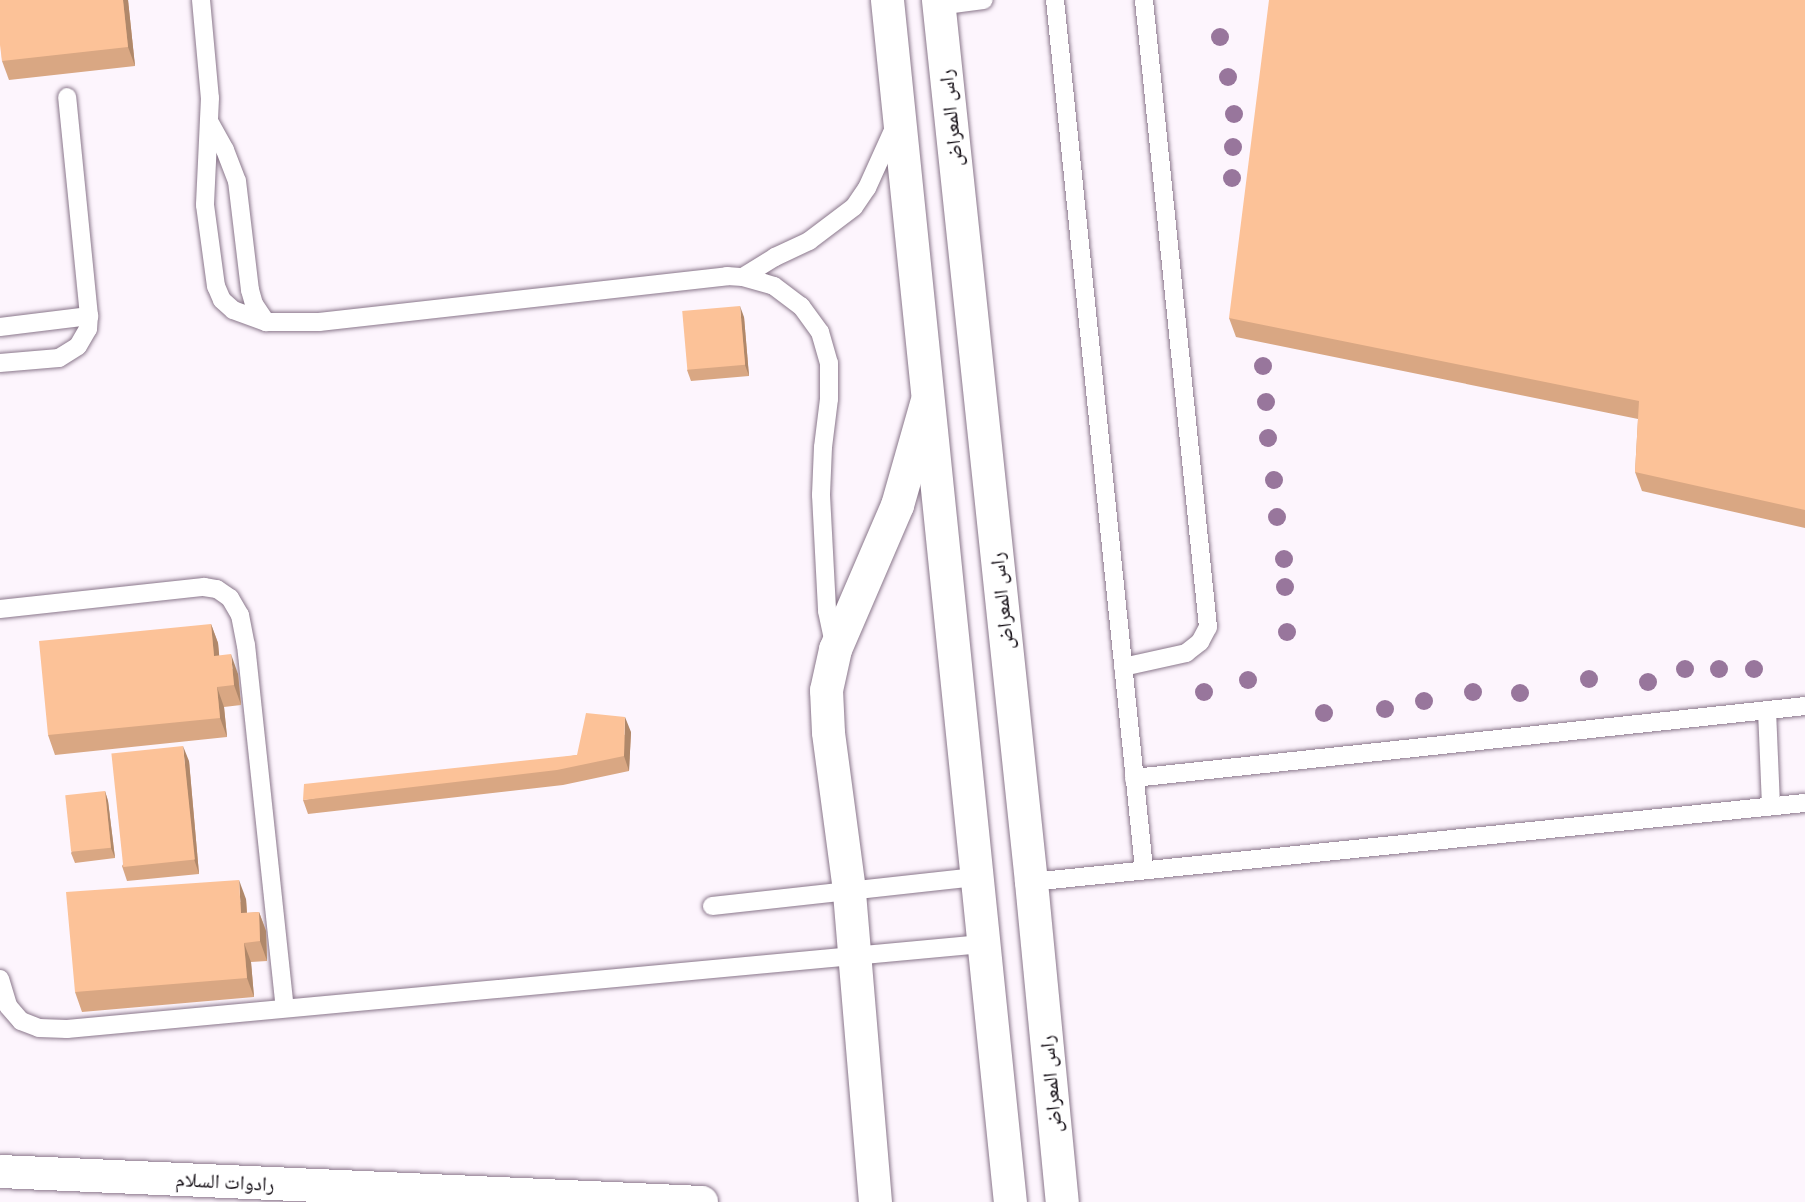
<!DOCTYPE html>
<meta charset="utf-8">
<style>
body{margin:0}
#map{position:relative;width:1805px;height:1202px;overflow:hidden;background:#fdf5fd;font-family:Karla,"Noto Naskh Arabic",sans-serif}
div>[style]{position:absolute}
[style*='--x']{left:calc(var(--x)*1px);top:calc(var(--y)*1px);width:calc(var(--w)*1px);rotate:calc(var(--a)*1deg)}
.roads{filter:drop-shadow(0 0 2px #8a778b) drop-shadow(0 0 2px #8a778b)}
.service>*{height:18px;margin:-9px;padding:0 9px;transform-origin:9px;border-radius:9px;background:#fff}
.minor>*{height:33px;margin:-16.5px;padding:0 16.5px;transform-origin:16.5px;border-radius:16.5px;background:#fff}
.tertiary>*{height:33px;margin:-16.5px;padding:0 16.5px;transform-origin:16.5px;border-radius:16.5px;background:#fff}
.trees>*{width:18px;height:18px;margin:-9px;border-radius:50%;background:#98769c}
.wall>*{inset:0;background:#d9a783}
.shaded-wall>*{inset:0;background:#b0886a}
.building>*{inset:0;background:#fcc298;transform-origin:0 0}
span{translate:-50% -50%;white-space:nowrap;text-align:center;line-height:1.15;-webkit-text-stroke:5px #fff;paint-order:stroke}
.street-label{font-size:20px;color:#0f0910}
</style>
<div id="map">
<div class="roads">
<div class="service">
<div style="--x:201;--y:0;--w:98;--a:84.8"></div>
<div style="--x:210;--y:98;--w:107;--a:92.7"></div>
<div style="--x:205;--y:205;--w:82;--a:82.3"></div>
<div style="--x:216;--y:286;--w:15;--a:67"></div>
<div style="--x:222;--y:300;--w:15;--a:42"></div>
<div style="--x:233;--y:310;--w:35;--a:20"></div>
<div style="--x:266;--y:322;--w:53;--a:0"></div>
<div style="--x:319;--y:322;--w:411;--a:-6.4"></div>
<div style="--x:727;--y:276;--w:16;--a:4"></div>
<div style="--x:743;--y:277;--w:32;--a:16"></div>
<div style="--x:774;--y:286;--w:34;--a:37"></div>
<div style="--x:801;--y:306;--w:32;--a:54"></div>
<div style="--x:820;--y:332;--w:32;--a:74"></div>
<div style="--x:829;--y:363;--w:36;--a:90"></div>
<div style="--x:829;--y:399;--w:48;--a:97.1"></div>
<div style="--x:823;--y:447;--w:48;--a:92.4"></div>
<div style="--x:821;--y:495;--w:116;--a:87"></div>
<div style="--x:827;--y:611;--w:35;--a:78"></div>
<div style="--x:1055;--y:0;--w:874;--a:84.15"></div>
<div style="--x:939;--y:6;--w:45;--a:-7.6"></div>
<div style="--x:209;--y:121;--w:33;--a:61"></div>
<div style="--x:225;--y:150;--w:33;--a:69"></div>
<div style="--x:237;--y:181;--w:110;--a:83.2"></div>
<div style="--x:250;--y:290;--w:15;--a:74"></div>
<div style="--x:254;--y:304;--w:22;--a:56"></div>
<div style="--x:743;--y:277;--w:38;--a:-32"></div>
<div style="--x:775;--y:257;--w:38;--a:-25"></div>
<div style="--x:809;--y:241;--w:56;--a:-37.1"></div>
<div style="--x:854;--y:207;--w:23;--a:-56"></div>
<div style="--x:867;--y:188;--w:68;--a:-65.7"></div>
<div style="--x:0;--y:327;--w:90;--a:-7"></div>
<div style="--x:0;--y:363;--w:59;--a:-4.8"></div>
<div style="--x:59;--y:358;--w:22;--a:-32"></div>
<div style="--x:78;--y:346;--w:20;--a:-60"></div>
<div style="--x:88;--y:329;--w:13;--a:-86"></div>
<div style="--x:89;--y:316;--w:220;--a:-95.7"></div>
<div style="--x:0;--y:609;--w:205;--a:-6.2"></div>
<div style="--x:204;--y:587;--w:13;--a:9"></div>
<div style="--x:217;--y:589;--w:16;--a:35"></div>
<div style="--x:230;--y:598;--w:20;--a:60"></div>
<div style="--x:240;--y:615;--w:31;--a:79"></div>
<div style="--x:246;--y:645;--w:365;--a:83.9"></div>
<div style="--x:1123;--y:667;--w:65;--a:-12.5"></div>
<div style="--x:1186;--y:653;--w:18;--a:-38"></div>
<div style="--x:1200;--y:642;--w:17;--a:-62"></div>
<div style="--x:1208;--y:627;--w:630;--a:-95.83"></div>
<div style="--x:1767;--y:710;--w:96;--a:87.6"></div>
<div style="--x:1134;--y:778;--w:675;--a:-6.12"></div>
<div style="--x:1031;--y:882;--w:778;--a:-5.83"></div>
<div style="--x:712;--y:906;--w:265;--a:-6.3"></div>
<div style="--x:0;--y:979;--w:28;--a:73"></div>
<div style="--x:8;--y:1006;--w:20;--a:49"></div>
<div style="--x:21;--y:1021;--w:19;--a:21"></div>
<div style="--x:39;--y:1028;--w:28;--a:2"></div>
<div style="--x:67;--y:1029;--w:919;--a:-5.31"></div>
</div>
<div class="minor">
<div style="--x:0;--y:1171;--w:702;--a:2.53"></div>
<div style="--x:875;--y:1202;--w:313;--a:-94.8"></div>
<div style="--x:849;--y:890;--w:159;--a:-97.6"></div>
<div style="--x:828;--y:732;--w:42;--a:-92.7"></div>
<div style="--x:826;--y:690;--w:42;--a:-77.6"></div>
<div style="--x:835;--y:649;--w:157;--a:-66.7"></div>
<div style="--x:897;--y:505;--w:106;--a:-74.1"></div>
</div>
<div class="tertiary">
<div style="--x:887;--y:0;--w:1208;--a:84.16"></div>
<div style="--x:938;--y:0;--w:887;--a:83.98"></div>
<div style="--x:1031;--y:882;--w:321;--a:84.5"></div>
</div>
</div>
<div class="trees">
<div style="left:1220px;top:37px"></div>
<div style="left:1228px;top:77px"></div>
<div style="left:1234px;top:114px"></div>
<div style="left:1233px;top:147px"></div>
<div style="left:1232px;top:178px"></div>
<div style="left:1263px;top:366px"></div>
<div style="left:1266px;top:402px"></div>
<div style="left:1268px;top:438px"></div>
<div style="left:1274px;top:480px"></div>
<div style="left:1277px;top:517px"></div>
<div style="left:1284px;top:559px"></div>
<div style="left:1285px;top:587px"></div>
<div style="left:1287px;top:632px"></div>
<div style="left:1685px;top:669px"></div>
<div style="left:1719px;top:669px"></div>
<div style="left:1754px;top:669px"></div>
<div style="left:1589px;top:679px"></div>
<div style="left:1248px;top:680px"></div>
<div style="left:1648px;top:682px"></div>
<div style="left:1204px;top:692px"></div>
<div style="left:1473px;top:692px"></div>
<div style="left:1520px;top:693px"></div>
<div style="left:1424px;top:701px"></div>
<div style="left:1385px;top:709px"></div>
<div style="left:1324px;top:713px"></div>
</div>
<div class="wall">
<div style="clip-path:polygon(0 0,128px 0,135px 66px,9px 80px,2px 61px)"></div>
<div style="clip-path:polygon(1805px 0,1805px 528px,1642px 491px,1635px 472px,1638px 419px,1236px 337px,1229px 318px)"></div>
<div style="clip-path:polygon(744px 317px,749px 376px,691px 381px,687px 370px)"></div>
<div style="clip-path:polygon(211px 624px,218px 643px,219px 656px,238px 674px,241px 705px,224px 707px,227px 737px,55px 755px,48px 735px)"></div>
<div style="clip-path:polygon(631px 732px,629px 771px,563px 785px,308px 814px,303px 800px,577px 755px)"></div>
<div style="clip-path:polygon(189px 761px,199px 874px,127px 881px,122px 866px)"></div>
<div style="clip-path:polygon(105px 791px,108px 801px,115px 858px,75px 863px,71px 853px)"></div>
<div style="clip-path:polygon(246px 899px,247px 913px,259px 912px,266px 931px,267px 961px,251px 962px,254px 997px,82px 1012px,75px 992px)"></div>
</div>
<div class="shaded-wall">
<div style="clip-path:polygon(123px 0,128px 0,135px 66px,128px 47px)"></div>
<div style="clip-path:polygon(740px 306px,744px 317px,749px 376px,745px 365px)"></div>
<div style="clip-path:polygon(211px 624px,218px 643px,221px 675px,214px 656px)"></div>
<div style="clip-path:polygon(231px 654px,238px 674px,241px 705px,234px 685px)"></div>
<div style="clip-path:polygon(217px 687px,224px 707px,227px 737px,220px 718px)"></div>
<div style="clip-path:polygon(625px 717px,631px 732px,629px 771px,624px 756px)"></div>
<div style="clip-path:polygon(183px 746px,189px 761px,199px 874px,194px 859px)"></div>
<div style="clip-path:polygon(105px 791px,108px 801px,115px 858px,111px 848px)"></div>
<div style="clip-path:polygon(239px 880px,246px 899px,248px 932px,241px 913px)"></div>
<div style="clip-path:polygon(259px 912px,266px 931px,267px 961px,260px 941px)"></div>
<div style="clip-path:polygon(244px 943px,251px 962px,254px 997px,247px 978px)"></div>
</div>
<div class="building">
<div style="clip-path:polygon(0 0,123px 0,128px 47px,2px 61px,0 45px)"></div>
<div style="clip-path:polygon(1269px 0,1805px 0,1805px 510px,1635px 472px,1639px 401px,1229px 318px)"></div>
<div style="left:740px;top:306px;width:59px;height:58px;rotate:85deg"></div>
<div style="clip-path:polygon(211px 624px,214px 656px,231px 654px,234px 685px,217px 687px,220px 718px,48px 735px,39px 641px)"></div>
<div style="clip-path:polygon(586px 713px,625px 717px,624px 756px,557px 770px,303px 800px,304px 784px,577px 755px)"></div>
<div style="left:183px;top:746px;width:114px;height:72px;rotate:84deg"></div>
<div style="left:105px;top:791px;width:57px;height:40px;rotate:84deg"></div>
<div style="clip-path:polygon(239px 880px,241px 913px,259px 912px,260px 941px,244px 943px,247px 978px,75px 992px,66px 892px)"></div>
</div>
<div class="street-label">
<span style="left:951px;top:118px;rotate:-96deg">راس المعراض</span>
<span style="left:1002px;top:601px;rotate:-96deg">راس المعراض</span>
<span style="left:1051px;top:1084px;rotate:-95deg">راس المعراض</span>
<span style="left:225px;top:1182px;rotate:3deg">رادوات السلام</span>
</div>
</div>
